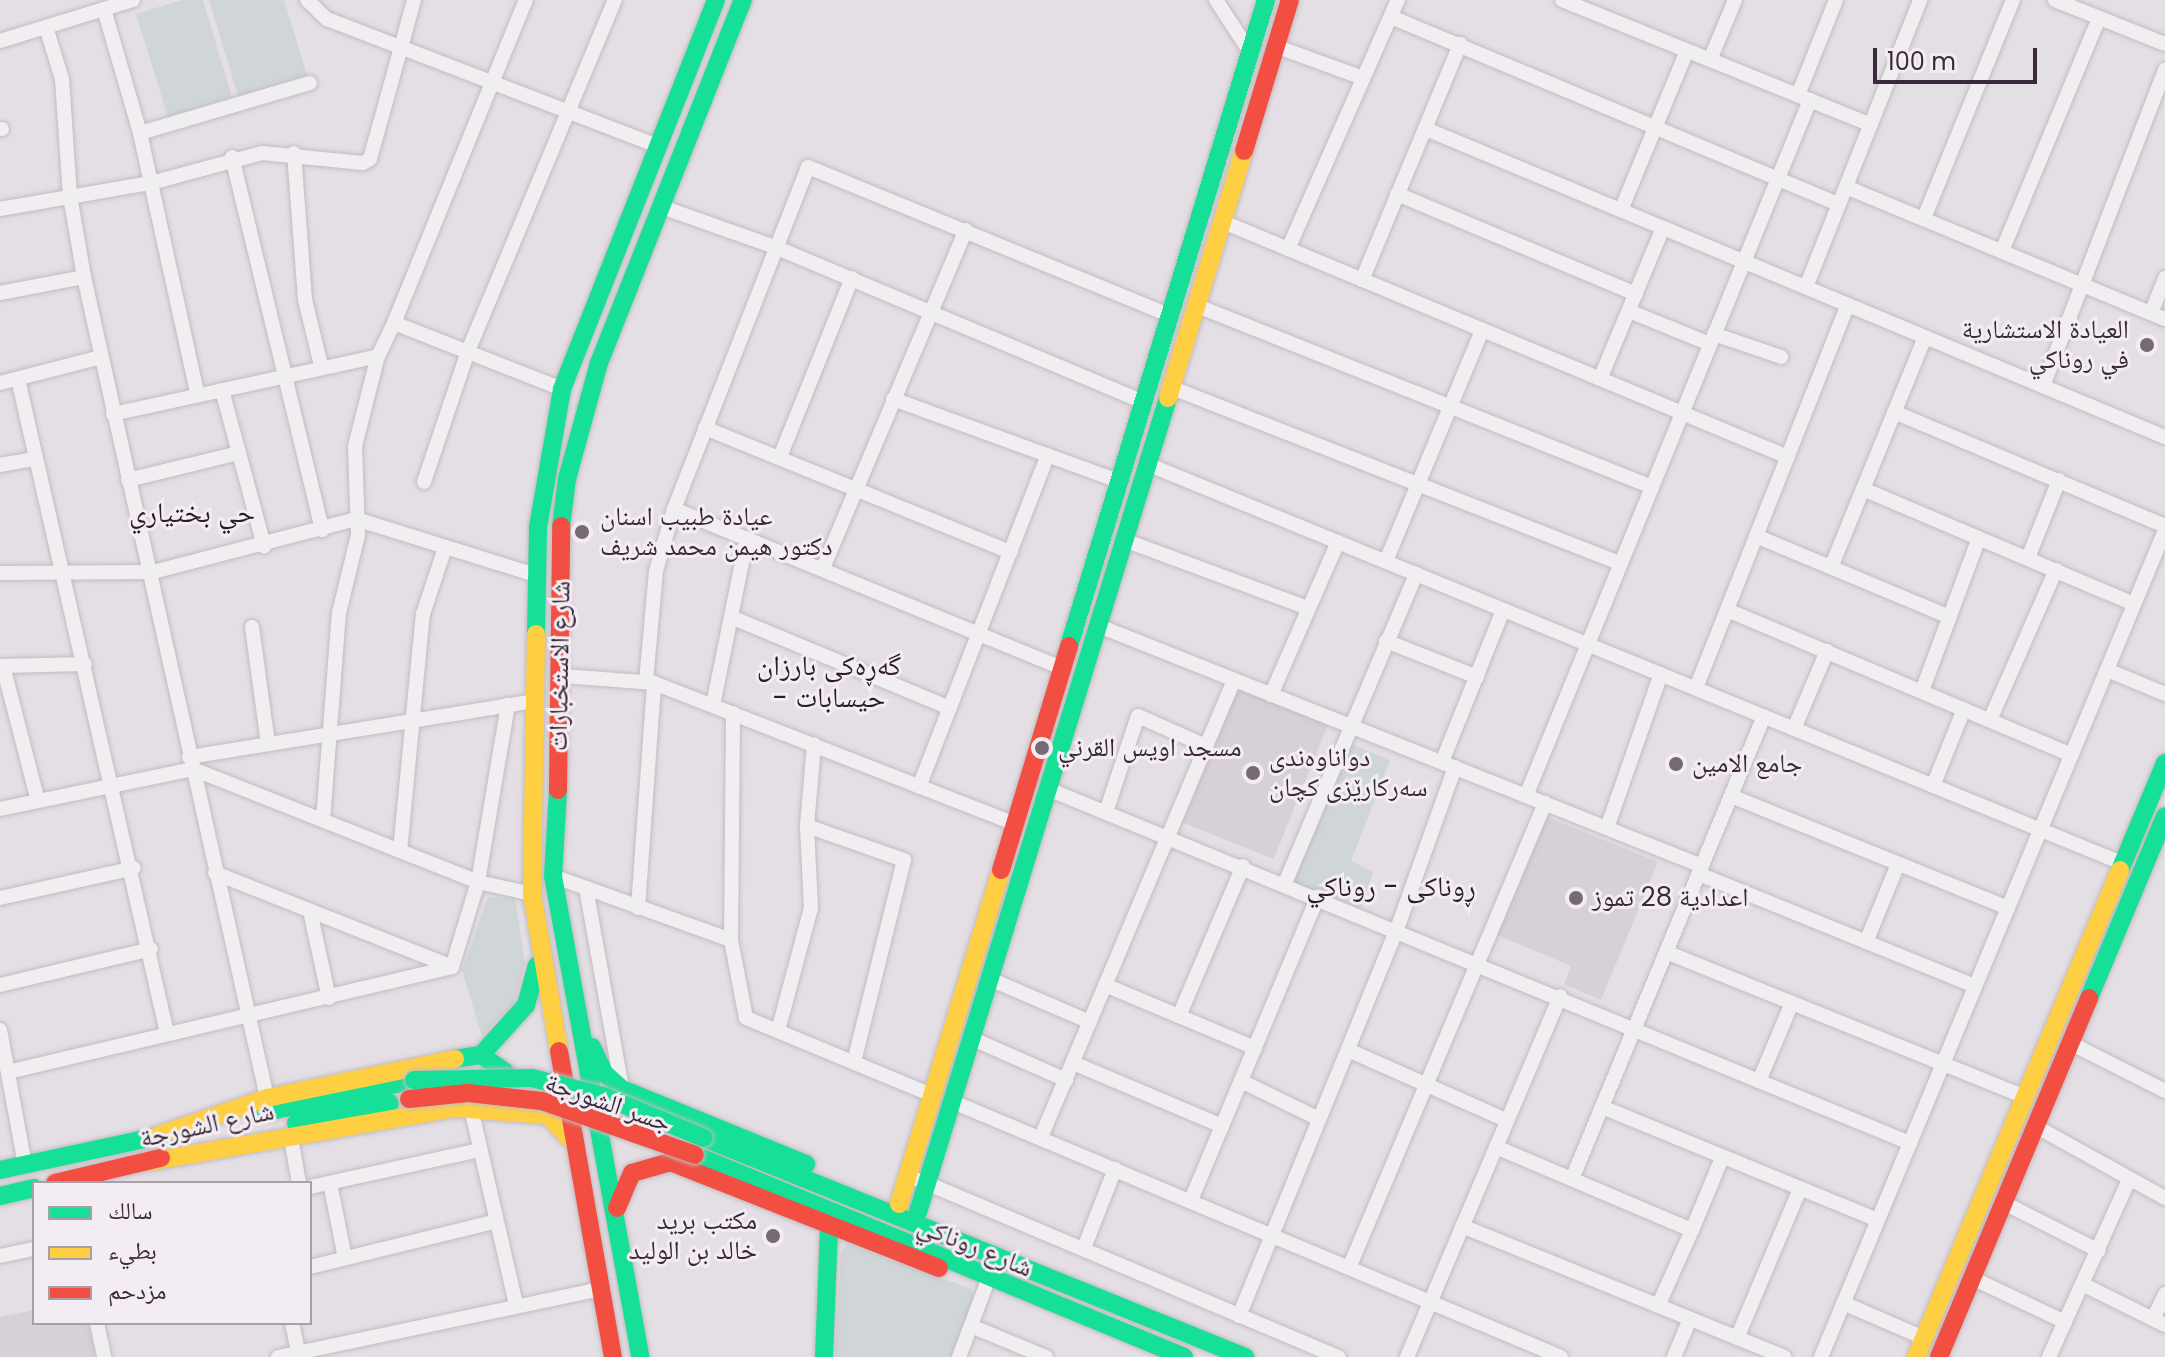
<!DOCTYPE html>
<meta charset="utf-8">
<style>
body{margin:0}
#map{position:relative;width:2165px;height:1357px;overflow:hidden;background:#e4dfe4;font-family:Poppins,"Noto Naskh Arabic",sans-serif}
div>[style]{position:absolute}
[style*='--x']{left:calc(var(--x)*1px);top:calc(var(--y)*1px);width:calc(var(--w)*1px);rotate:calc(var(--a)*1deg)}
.built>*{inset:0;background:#d7d0d7;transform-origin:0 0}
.green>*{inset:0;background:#d0d5d8}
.roads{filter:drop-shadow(0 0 2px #c1bcc1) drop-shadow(0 0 2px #c1bcc1)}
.street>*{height:14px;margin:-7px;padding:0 7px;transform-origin:7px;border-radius:7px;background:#f1eef1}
.fast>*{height:18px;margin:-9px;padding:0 9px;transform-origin:9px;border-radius:9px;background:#16e098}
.slow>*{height:18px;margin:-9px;padding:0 9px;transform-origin:9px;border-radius:9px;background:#ffcf43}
.jam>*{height:18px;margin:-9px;padding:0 9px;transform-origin:9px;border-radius:9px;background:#f24e42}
.bridges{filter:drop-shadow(0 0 2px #c1bcc1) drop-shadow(0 0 2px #c1bcc1)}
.fast-bridge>*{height:18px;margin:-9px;padding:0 9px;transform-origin:9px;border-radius:9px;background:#16e098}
.jam-bridge>*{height:18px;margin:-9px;padding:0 9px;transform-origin:9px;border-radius:9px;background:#f24e42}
.dots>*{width:22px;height:22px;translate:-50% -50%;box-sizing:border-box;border:4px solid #f3edf3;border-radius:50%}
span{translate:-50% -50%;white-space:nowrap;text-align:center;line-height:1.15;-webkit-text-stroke:6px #f3edf3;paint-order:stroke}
.poi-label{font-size:26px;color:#3a293a}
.right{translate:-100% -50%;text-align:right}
.left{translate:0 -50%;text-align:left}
.street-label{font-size:26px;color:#3a293a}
.neighbourhood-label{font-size:28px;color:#2b1b2a}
.legend{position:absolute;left:32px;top:1181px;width:280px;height:144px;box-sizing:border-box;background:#f3edf3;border:2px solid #a99fa9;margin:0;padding:10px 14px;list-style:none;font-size:24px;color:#3a293a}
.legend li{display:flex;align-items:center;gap:16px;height:40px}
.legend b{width:40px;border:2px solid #a99fa9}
.scale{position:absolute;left:1873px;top:48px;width:164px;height:36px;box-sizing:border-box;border:4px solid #3a293a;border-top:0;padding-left:10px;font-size:24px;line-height:28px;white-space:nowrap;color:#3a293a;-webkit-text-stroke:6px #f3edf3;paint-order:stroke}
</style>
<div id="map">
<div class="built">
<div style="left:1237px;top:688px;width:98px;height:145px;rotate:22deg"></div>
<div style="clip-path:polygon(1542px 815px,1658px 862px,1601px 1000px,1564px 984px,1571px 966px,1495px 934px)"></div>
<div style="clip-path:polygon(34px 1310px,34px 1323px,88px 1323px,95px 1357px,0 1357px,0 1317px)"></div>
</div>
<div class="green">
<div style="clip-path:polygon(182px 0,203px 0,232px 97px,168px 117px,136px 14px)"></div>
<div style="clip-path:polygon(209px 0,284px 0,307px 75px,238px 96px)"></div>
<div style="clip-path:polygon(1351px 744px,1390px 760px,1351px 861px,1373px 872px,1361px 908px,1292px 882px)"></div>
<div style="clip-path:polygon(488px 897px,515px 898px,525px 963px,514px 1003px,482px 1036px,462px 970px)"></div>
<div style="clip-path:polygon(847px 1244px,972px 1289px,974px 1300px,951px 1357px,835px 1357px,841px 1252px)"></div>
</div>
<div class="roads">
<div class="street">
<div style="--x:307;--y:0;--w:28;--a:44"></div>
<div style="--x:327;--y:19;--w:355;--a:21"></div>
<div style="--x:1216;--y:0;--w:62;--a:56.8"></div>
<div style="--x:1562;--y:0;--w:333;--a:22"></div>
<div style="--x:2055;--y:0;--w:118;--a:21.8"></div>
<div style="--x:104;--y:9;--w:129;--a:73.8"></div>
<div style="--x:140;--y:133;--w:266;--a:77.6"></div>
<div style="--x:1391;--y:17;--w:485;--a:22.7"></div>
<div style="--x:46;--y:27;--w:54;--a:72.9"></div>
<div style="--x:62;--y:79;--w:117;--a:86.1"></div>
<div style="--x:70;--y:196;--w:82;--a:80.2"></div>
<div style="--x:84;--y:277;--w:841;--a:77.43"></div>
<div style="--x:0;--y:41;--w:139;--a:-17.1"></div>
<div style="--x:1275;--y:46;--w:94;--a:20"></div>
<div style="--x:1710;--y:60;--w:65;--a:-67.4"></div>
<div style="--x:1798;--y:95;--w:102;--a:-68.2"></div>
<div style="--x:0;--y:129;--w:2;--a:0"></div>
<div style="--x:1426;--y:129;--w:801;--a:22.63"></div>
<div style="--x:140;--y:133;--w:177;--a:-16.4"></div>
<div style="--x:294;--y:153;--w:147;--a:85.7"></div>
<div style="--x:305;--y:300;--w:67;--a:76.2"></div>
<div style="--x:232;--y:157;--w:384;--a:76.4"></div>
<div style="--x:1846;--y:187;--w:345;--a:22.5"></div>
<div style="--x:1397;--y:194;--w:259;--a:22.7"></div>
<div style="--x:659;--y:206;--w:123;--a:19.5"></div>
<div style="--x:775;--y:247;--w:398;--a:22.8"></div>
<div style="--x:0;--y:209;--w:153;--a:-9.8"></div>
<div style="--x:151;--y:183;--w:115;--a:-15.1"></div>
<div style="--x:262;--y:153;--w:101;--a:5.7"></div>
<div style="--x:363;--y:163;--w:8;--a:-30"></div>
<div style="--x:370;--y:159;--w:165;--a:-74.5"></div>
<div style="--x:1621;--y:210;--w:172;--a:-67.5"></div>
<div style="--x:1924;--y:218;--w:235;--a:-67.8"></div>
<div style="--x:1221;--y:221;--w:614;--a:22.6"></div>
<div style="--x:1288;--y:249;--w:272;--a:-66.2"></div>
<div style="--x:2002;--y:251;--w:252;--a:-67.4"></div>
<div style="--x:1362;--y:280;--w:256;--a:-67.4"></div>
<div style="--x:1806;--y:287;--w:309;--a:-68.3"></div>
<div style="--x:0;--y:293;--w:86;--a:-10.8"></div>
<div style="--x:1195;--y:305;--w:492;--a:21.7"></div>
<div style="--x:1629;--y:311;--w:87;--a:22.2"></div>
<div style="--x:2151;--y:313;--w:38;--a:-68"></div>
<div style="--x:394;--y:323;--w:349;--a:-67.8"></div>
<div style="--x:1714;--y:334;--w:71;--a:18.9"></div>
<div style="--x:18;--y:379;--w:671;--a:77.17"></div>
<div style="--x:1600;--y:379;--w:164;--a:-67.4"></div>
<div style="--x:0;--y:383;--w:104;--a:-14.4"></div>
<div style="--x:2043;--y:386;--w:339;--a:-68.9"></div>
<div style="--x:1170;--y:387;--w:484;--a:21.4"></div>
<div style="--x:222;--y:390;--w:162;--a:74.9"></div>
<div style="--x:893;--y:399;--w:239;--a:20"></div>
<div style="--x:1894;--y:412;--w:294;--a:22.8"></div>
<div style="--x:113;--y:414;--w:271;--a:-12.3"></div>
<div style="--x:378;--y:356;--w:37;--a:-64"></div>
<div style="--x:394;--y:323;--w:180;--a:21.4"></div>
<div style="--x:705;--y:428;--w:330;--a:22.1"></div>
<div style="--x:780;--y:457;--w:193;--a:-68.1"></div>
<div style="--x:1147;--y:464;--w:1053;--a:22.26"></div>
<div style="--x:0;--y:465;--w:35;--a:-10"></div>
<div style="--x:128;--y:480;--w:110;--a:-13.7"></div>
<div style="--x:424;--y:482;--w:138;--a:-71.4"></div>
<div style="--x:468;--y:351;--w:381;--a:-67.3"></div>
<div style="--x:1863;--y:489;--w:294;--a:23"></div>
<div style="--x:674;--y:509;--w:418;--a:22.3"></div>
<div style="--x:1756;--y:536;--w:210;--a:22.7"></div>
<div style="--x:1124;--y:540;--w:196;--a:20.3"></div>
<div style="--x:2028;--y:558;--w:84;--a:-68.3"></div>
<div style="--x:1386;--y:561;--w:250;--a:-67.4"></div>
<div style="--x:1832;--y:565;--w:246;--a:-67.8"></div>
<div style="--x:823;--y:568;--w:367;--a:-67.1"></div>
<div style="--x:0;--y:573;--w:153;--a:-0.4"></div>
<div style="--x:153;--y:572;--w:210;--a:-14.6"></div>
<div style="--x:356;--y:519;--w:189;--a:17.3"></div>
<div style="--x:1727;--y:610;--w:374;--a:22.8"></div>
<div style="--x:731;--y:617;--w:237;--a:22.6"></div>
<div style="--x:1099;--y:626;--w:649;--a:21.7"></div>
<div style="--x:252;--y:627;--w:118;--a:82.2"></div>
<div style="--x:1386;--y:641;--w:98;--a:21.6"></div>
<div style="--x:0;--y:666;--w:85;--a:-1.3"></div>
<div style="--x:3;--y:666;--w:139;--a:75.5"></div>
<div style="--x:2107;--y:670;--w:63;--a:22.5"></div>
<div style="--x:564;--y:676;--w:90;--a:4.4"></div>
<div style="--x:654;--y:683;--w:386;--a:21.3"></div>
<div style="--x:646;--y:681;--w:110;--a:-84.8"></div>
<div style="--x:656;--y:571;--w:65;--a:-73.8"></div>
<div style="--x:674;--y:509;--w:367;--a:-68.6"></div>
<div style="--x:808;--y:167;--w:390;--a:22.3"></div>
<div style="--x:1696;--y:688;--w:412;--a:-68.4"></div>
<div style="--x:1922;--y:691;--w:163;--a:-69.6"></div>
<div style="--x:1271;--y:695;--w:167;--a:-66.4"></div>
<div style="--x:713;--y:705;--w:170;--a:-78.5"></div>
<div style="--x:733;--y:713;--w:227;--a:90.5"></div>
<div style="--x:731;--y:940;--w:79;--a:79.1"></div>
<div style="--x:746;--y:1018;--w:201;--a:22.5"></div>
<div style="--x:1990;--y:720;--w:164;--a:-66.3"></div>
<div style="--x:1794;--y:729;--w:85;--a:-67.1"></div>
<div style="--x:189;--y:757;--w:349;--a:-9.2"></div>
<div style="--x:1442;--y:762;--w:164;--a:-68.1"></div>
<div style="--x:1933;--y:786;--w:83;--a:-68.1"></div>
<div style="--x:919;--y:787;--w:356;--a:-68.8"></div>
<div style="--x:1048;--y:789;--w:932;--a:22.33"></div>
<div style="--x:1526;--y:796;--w:752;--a:-67.8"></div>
<div style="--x:1731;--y:796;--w:299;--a:22"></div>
<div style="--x:0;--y:809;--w:197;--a:-11.7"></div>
<div style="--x:193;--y:769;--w:307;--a:21.6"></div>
<div style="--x:478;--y:882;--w:55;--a:12.5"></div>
<div style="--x:1106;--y:812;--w:101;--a:-71.6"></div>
<div style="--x:1138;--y:716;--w:74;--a:23.8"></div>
<div style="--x:323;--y:820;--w:208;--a:-85.6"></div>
<div style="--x:339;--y:613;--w:80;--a:-76.3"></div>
<div style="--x:358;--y:535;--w:89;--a:-91.9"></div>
<div style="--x:355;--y:446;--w:93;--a:-75.7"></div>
<div style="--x:807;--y:826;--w:103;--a:19.3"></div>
<div style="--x:904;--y:860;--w:208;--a:103.9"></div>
<div style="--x:1607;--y:828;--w:163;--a:-70.7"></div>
<div style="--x:400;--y:851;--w:238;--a:-84.5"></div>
<div style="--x:423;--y:614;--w:70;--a:-71.6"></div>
<div style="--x:215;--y:873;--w:255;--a:21.6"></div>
<div style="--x:1699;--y:874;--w:298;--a:22.1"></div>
<div style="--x:553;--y:876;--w:189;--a:19.8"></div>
<div style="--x:1285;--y:883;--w:336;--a:-67"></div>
<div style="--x:586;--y:888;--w:203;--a:79.8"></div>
<div style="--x:0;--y:898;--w:137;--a:-12.6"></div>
<div style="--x:638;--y:908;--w:226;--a:-85.9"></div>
<div style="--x:310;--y:911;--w:89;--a:77.7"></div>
<div style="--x:1866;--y:942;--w:84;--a:-67.7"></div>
<div style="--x:1666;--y:952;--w:386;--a:22"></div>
<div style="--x:452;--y:967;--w:89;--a:-73"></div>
<div style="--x:478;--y:882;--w:180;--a:-80.4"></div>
<div style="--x:990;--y:979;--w:109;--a:23.3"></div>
<div style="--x:0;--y:985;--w:155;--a:-13.4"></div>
<div style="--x:1105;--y:985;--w:163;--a:22.8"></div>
<div style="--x:1179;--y:1016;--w:163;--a:-66.9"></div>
<div style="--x:0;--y:1030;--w:137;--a:79.5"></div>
<div style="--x:778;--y:1031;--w:127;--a:-75"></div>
<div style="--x:811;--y:908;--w:82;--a:-92.8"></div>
<div style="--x:807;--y:826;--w:82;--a:-85.1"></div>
<div style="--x:973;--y:1039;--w:102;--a:23.8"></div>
<div style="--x:2070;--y:1043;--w:106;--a:26.8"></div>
<div style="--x:1348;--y:1050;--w:173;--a:23.9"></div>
<div style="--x:1073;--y:1063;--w:162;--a:22.9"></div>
<div style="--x:8;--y:1072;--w:456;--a:-13.3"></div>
<div style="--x:1241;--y:1081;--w:87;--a:26"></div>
<div style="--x:1759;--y:1081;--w:85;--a:-67.1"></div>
<div style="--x:953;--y:1102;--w:659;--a:22.75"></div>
<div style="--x:1602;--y:1107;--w:298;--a:22.3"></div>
<div style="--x:471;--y:1108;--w:201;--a:77.1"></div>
<div style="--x:2037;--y:1127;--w:146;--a:29"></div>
<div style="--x:1041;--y:1137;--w:496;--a:-67.1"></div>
<div style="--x:291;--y:1138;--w:46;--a:79.9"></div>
<div style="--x:1496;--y:1147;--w:213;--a:23"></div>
<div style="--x:1692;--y:1230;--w:78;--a:-67.4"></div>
<div style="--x:1572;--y:1179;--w:501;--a:-67.48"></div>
<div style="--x:919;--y:1180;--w:456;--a:22.9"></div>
<div style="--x:330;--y:1183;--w:76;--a:78.7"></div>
<div style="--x:310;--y:1187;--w:174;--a:-12.3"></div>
<div style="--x:1191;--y:1200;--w:329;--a:-67.3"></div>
<div style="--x:2004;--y:1203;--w:106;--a:26.8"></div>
<div style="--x:1462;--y:1226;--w:348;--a:22.1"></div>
<div style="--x:1084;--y:1248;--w:85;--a:-68.6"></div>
<div style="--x:0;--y:1256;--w:35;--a:-12"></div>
<div style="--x:310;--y:1267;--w:188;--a:-13.8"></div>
<div style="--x:1349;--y:1268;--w:505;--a:-67.14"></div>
<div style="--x:1972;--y:1278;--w:103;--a:25.3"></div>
<div style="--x:2084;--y:1285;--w:90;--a:26.3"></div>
<div style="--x:1843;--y:1303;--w:88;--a:23.4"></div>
<div style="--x:1658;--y:1306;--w:83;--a:-65.9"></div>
<div style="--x:1239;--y:1316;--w:418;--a:-67.8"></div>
<div style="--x:1397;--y:929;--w:172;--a:-70.3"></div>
<div style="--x:2153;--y:1319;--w:28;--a:-64"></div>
<div style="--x:97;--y:1323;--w:35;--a:78"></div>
<div style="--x:292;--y:1323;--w:29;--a:78"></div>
<div style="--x:971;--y:1326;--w:81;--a:22.5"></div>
<div style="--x:1737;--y:1338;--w:162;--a:-67.1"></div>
<div style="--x:278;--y:1357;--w:329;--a:-11.9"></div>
<div style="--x:959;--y:1357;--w:77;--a:-69.4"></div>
<div style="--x:1407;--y:1357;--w:392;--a:-67"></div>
<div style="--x:1674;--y:1357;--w:41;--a:-67.2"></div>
<div style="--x:1821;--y:1357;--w:896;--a:-67.41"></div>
<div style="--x:2049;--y:1357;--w:194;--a:-65.7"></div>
</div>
<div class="fast">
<div style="--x:561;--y:526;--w:47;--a:-82.7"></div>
<div style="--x:567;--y:479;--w:120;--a:-74.6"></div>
<div style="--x:599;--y:363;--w:391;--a:-68.4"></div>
<div style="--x:536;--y:634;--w:107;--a:-88.9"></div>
<div style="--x:538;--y:527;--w:140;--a:-80.1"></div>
<div style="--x:562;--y:389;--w:418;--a:-68.4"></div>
<div style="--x:1069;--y:646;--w:675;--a:-73.04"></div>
<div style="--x:558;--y:790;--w:86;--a:93.3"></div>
<div style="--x:553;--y:876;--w:489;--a:79.7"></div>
<div style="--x:2120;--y:870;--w:116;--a:-67.2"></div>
<div style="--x:2089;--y:998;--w:197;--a:-67.3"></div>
<div style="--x:592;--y:1047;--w:29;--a:65"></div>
<div style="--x:604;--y:1073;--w:24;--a:42"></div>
<div style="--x:622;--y:1089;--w:199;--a:22.2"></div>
<div style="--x:481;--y:1055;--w:29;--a:35"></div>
<div style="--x:505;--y:1072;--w:22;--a:95"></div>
<div style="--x:455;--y:1059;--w:26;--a:-9"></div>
<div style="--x:481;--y:1055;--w:67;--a:-48"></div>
<div style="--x:526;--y:1005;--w:41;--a:-74.6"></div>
<div style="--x:266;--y:1112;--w:151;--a:-12.2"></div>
<div style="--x:296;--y:1123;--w:96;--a:-12"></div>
<div style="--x:704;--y:1138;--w:584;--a:22.04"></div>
<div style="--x:695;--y:1155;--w:529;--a:22.44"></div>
<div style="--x:0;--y:1170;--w:172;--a:-12.1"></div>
<div style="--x:0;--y:1196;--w:35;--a:-13"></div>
<div style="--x:918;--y:1212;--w:852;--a:-72.93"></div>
<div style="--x:824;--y:1357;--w:130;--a:-87.8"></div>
</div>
<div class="slow">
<div style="--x:1168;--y:398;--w:258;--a:-72.9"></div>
<div style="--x:536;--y:634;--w:260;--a:90.9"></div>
<div style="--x:532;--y:894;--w:159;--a:80.2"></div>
<div style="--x:156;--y:1136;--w:117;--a:-18.9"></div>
<div style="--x:267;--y:1098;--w:192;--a:-11.7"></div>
<div style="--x:148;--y:1162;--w:312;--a:-10"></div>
<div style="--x:455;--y:1108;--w:93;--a:4.3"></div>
<div style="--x:548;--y:1115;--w:30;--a:48"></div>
<div style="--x:899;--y:1204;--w:349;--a:-73"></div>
<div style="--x:1916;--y:1357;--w:528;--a:-67.27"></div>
</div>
<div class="jam">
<div style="--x:1244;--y:151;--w:158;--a:-73.1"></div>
<div style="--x:558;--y:790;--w:264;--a:-89.3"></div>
<div style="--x:1001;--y:870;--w:234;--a:-73.1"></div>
<div style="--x:559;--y:1051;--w:311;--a:80"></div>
<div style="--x:55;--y:1183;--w:109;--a:-13.3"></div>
<div style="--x:617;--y:1208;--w:38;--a:-67"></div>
<div style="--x:632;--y:1173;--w:40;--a:-16"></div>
<div style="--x:670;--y:1162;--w:289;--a:21.5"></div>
<div style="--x:1939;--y:1357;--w:389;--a:-67.3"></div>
</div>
</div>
<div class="bridges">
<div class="fast-bridge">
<div style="--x:414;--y:1080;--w:118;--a:-1"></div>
<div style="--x:532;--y:1078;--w:73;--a:14.2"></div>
<div style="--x:603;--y:1096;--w:109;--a:22.6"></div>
</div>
<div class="jam-bridge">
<div style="--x:409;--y:1099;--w:59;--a:-5.8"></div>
<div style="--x:468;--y:1093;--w:74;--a:6.2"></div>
<div style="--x:542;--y:1101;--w:162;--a:19.4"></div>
</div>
</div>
<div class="dots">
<div style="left:2147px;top:345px;background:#766976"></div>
<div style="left:582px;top:532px;background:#766976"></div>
<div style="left:1042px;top:748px;background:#766976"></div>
<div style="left:1676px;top:764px;background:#766976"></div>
<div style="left:1253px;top:773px;background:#766976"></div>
<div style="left:1576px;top:898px;background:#766976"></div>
<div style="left:773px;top:1236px;background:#766976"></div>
</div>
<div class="poi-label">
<span class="right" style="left:2129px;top:345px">العيادة الاستشارية<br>في روناكي</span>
<span class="left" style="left:600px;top:532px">عيادة طبيب اسنان<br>دكتور هيمن محمد شريف</span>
<span class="left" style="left:1058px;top:748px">مسجد اويس القرني</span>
<span class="left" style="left:1269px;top:773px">دواناوەندى<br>سەركارێزى كچان</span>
<span class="left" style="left:1692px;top:764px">جامع الامين</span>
<span class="left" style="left:1592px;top:898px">اعدادية 28 تموز</span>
<span class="right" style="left:757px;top:1236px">مكتب بريد<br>خالد بن الوليد</span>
</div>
<div class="street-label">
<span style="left:560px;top:666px;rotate:-89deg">شارع الاستخبارات</span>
<span style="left:608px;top:1103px;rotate:19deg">جسر الشورجة</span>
<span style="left:207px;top:1125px;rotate:-12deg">شارع الشورجة</span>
<span style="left:975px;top:1247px;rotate:22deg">شارع روناكي</span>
</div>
<div class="neighbourhood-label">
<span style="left:192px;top:513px">حي بختياري</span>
<span style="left:829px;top:682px">گەڕەکی بارزان<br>- حیسابات</span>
<span style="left:1391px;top:887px">ڕوناکی - روناكي</span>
</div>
<ul class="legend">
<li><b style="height:10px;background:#16e098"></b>سالك</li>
<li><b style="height:10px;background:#ffcf43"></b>بطيء</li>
<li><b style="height:10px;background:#f24e42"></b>مزدحم</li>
</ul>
<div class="scale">100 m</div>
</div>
